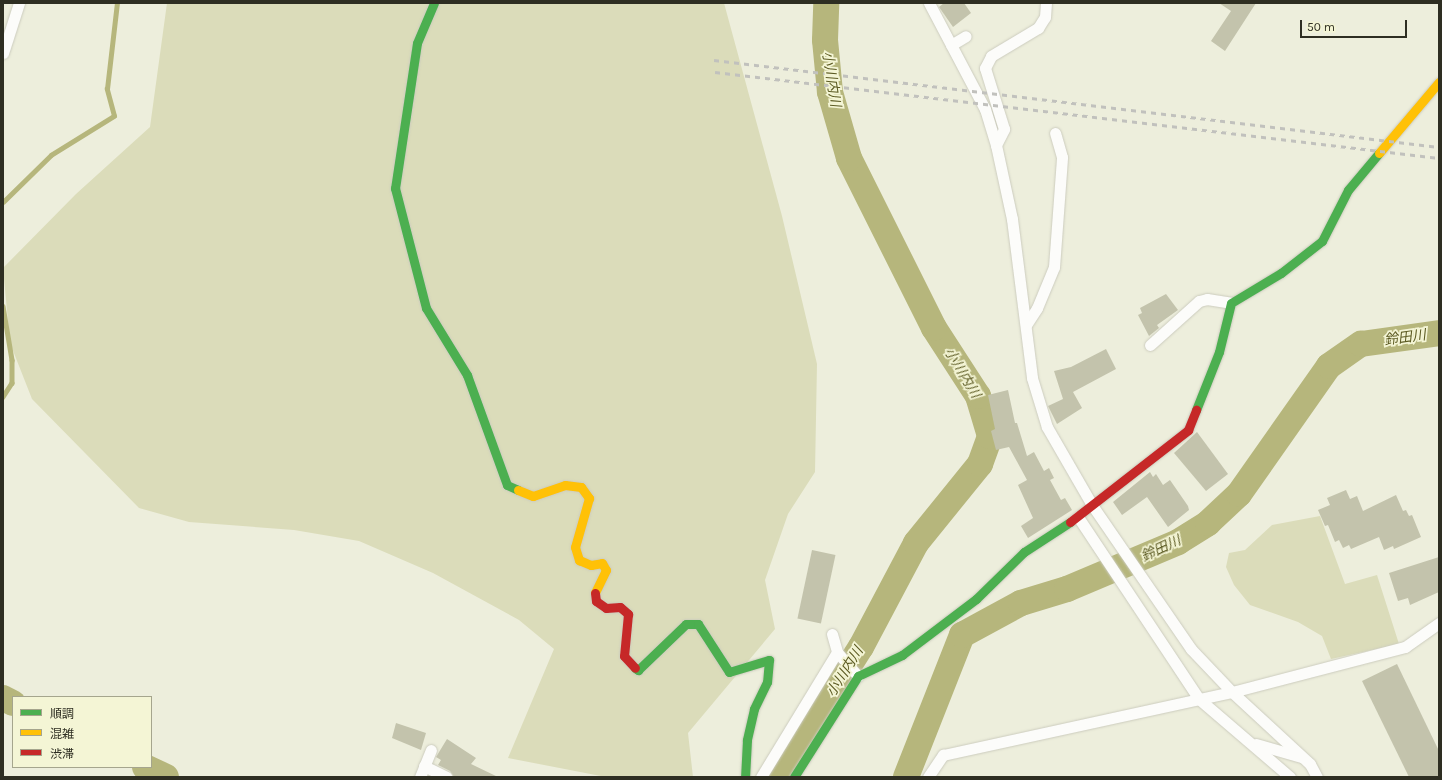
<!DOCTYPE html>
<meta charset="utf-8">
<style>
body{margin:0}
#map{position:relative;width:1442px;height:780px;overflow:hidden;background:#edeedc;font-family:Karla,"Noto Sans JP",sans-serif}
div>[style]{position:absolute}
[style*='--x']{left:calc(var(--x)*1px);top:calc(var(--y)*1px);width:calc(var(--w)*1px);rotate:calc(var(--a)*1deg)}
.green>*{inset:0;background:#dbdcba}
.stream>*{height:4.5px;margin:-2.25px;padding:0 2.25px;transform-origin:2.25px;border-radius:2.25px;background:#b6b67c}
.river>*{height:26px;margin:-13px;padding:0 13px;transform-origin:13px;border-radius:13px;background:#b6b67c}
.building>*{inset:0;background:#c3c3ac;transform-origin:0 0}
.roads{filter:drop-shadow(0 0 1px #ccccbe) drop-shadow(0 0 1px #ccccbe)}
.street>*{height:11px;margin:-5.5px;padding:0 5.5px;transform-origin:5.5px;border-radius:5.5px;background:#fcfcfa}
.fast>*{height:9px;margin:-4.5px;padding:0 4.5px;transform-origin:4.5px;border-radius:4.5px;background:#4caf50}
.slow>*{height:9px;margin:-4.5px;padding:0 4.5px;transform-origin:4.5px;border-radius:4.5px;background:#ffc107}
.jam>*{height:9px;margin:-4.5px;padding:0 4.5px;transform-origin:4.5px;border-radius:4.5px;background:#c62828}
.rail>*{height:3px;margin-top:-1.5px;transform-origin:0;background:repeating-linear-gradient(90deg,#c1c1bd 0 5px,transparent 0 10px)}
span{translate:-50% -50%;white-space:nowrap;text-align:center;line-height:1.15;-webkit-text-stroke:3.5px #f4f5d5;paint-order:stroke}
.water-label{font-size:14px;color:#5b5a22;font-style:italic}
.frame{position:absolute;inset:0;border:4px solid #2e2e22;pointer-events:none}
.legend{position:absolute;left:12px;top:696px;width:140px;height:72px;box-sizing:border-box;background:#f4f5d5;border:1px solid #a5a58d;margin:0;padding:5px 7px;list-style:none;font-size:12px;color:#2e2e22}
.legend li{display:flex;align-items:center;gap:8px;height:20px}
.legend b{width:20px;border:1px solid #a5a58d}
.scale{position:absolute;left:1300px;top:20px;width:107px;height:18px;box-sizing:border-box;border:2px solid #2e2e22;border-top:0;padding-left:5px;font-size:12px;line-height:14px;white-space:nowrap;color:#2e2e22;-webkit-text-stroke:3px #f4f5d5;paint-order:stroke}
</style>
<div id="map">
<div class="green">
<div style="clip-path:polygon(167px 3px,724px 3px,782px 216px,817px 364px,815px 472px,788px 514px,765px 580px,775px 629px,688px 733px,693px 777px,606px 777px,508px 758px,554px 649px,519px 620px,433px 573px,359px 541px,294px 530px,189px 522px,139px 508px,32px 399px,10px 343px,3px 268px,76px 194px,150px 127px)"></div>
<div style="clip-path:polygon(1320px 516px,1345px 584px,1377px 575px,1399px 644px,1331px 659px,1322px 636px,1298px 622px,1250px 605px,1234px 585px,1226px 567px,1229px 553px,1245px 550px,1272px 525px)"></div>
</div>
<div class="stream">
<div style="--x:3;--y:202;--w:67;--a:-44.4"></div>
<div style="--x:51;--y:155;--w:74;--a:-31.8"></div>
<div style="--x:114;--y:116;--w:28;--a:-105"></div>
<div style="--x:107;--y:89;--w:87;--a:-83.4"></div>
<div style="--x:3;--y:306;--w:55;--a:80.5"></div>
<div style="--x:12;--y:360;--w:23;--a:90"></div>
<div style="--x:12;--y:383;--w:17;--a:123"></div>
</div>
<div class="river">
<div style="--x:3;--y:698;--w:11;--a:27"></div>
<div style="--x:145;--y:767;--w:23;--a:25"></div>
<div style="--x:779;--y:777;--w:154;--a:-57.8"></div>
<div style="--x:861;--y:647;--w:118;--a:-62.1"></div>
<div style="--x:916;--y:543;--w:102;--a:-51"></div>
<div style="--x:980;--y:464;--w:30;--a:-70"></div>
<div style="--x:990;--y:436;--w:42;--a:-106.7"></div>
<div style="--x:978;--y:396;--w:81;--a:-122.9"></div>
<div style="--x:934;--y:328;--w:190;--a:-116.6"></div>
<div style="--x:849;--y:158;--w:69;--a:-106.1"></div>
<div style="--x:830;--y:92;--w:52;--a:-95.5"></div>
<div style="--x:825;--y:40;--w:37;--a:-88"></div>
<div style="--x:906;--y:777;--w:153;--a:-68.5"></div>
<div style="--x:962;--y:635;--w:67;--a:-28.5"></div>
<div style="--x:1021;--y:603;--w:48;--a:-16.9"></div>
<div style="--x:1067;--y:589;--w:121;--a:-22.9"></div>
<div style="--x:1178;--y:542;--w:36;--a:-32"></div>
<div style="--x:1208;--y:523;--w:42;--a:-43.1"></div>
<div style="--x:1239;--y:494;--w:156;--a:-54.9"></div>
<div style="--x:1329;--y:366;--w:39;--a:-35"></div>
<div style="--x:1361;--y:344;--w:79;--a:-8"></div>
</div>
<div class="building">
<div style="clip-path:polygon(944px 3px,964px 3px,971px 13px,953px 27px,939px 7px)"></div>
<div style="clip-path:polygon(1219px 3px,1256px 3px,1225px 51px,1211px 41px,1231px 11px)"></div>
<div style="clip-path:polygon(1166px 294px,1178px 310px,1157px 325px,1159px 328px,1149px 336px,1138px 315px,1142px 313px,1140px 308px)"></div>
<div style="clip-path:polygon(1106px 349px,1116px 369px,1073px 392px,1082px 408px,1057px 424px,1048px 406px,1063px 399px,1054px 371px,1071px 367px)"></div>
<div style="clip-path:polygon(1008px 390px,1015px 423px,1017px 423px,1027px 456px,1034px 452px,1044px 471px,1049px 468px,1054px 478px,1050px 480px,1061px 500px,1065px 498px,1072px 510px,1028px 538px,1021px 526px,1033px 518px,1018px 485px,1027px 480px,1009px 447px,996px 450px,991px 431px,995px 429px,988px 395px)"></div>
<div style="clip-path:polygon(1197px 432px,1228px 474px,1206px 491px,1174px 453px)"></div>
<div style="clip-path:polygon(1150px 472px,1153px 477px,1156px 474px,1163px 485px,1170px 480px,1188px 506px,1189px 510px,1168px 527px,1147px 497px,1122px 515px,1113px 502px)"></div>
<div style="clip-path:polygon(1346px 490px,1350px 499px,1357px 496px,1363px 511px,1396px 495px,1403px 511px,1406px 510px,1409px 516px,1412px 515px,1421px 537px,1394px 549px,1393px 546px,1384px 550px,1379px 537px,1351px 549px,1349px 545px,1343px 548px,1339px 540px,1335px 542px,1328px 525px,1325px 526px,1318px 510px,1330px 505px,1327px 498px)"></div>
<div style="left:812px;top:550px;width:24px;height:70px;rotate:12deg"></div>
<div style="clip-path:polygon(1439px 557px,1439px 592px,1410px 605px,1408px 598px,1398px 601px,1389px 573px)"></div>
<div style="clip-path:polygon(1397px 664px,1439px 751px,1439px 777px,1409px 777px,1362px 681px)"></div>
<div style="clip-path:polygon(396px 723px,426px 733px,421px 750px,392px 738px)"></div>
<div style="clip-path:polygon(447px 739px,476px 758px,471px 764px,498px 777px,454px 777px,450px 771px,438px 765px,441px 760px,436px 757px)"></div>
</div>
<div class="roads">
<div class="street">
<div style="--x:929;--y:3;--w:120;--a:62.2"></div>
<div style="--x:985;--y:109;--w:38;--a:73"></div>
<div style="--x:996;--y:145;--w:76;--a:77.8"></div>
<div style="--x:1012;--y:219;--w:160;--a:82.8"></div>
<div style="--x:1032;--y:378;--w:51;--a:73"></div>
<div style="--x:1047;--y:427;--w:90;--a:60"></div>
<div style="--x:1092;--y:505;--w:175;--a:55.5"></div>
<div style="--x:1191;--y:649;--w:59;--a:46.4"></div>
<div style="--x:1232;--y:692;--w:106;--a:42.7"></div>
<div style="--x:1310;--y:764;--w:15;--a:62"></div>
<div style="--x:951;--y:45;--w:17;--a:-31"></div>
<div style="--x:3;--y:53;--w:52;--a:-72.3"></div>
<div style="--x:996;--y:145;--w:18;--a:-63"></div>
<div style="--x:1004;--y:129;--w:64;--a:-107.3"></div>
<div style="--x:985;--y:68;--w:13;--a:-63"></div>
<div style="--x:991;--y:56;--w:55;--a:-30.8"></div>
<div style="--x:1038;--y:28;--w:13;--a:-58"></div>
<div style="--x:1045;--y:17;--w:14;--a:-86"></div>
<div style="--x:1026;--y:325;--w:20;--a:-57"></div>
<div style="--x:1037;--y:308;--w:44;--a:-67.5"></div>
<div style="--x:1054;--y:267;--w:110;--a:-85.8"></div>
<div style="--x:1062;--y:157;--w:25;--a:-106"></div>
<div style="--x:1150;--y:345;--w:66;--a:-41.9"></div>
<div style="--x:1199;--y:301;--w:8;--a:-14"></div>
<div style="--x:1207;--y:299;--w:24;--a:9"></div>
<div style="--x:1078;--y:517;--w:219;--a:56.4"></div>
<div style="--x:1199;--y:699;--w:120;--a:40.6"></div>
<div style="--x:832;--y:634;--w:19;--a:74"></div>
<div style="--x:837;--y:652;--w:32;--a:49"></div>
<div style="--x:1256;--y:744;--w:47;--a:16.1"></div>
<div style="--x:424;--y:766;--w:25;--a:26"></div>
<div style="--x:420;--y:777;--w:29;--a:-68"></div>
<div style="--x:761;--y:777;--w:146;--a:-58.7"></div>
<div style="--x:928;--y:777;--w:27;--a:-56"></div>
<div style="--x:943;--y:755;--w:296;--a:-12.3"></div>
<div style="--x:1232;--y:692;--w:179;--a:-14.6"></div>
<div style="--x:1405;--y:647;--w:42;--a:-35.2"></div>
</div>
<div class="fast">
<div style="--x:434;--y:3;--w:43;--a:113"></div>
<div style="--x:417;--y:43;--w:147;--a:98.6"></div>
<div style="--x:395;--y:188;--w:124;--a:75.5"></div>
<div style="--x:426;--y:308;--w:79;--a:58.5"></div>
<div style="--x:467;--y:375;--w:117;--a:70"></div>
<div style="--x:507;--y:485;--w:12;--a:24"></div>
<div style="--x:1196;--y:410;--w:62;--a:-68.4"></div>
<div style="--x:1219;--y:352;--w:50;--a:-76.2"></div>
<div style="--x:1231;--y:303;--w:58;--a:-31"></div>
<div style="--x:1281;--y:273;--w:52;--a:-38"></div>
<div style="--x:1322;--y:241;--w:57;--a:-63"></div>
<div style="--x:1348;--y:190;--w:48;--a:-50"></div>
<div style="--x:635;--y:668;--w:4;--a:34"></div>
<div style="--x:638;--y:670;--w:66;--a:-43.8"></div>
<div style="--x:686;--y:624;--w:12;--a:0"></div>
<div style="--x:698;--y:624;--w:57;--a:57.1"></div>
<div style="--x:729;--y:672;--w:42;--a:-16.7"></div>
<div style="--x:769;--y:660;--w:22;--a:95"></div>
<div style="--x:767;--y:682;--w:30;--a:116"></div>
<div style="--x:754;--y:709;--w:32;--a:103"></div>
<div style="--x:747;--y:740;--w:37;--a:93"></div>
<div style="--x:794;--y:777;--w:120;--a:-57.6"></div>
<div style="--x:858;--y:676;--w:49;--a:-25.5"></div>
<div style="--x:902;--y:655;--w:93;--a:-37.1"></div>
<div style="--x:976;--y:599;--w:67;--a:-44.4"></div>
<div style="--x:1024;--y:552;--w:55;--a:-33.1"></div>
</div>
<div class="slow">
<div style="--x:1379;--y:153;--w:93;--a:-49.8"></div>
<div style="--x:518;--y:490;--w:16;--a:22"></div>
<div style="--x:533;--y:496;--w:34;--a:-19"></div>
<div style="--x:565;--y:485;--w:16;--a:7"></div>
<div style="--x:581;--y:487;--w:14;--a:54"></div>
<div style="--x:589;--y:498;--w:51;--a:105.9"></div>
<div style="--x:575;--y:547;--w:14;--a:73"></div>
<div style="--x:579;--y:560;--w:13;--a:23"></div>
<div style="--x:591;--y:565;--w:11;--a:-10"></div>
<div style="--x:602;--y:563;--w:8;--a:60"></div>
<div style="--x:606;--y:570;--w:25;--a:116"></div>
</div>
<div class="jam">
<div style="--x:1070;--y:522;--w:150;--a:-37.9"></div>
<div style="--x:1188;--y:430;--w:22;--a:-68"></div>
<div style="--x:595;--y:593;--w:8;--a:83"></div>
<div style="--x:596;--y:601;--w:12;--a:35"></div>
<div style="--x:606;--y:608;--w:14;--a:-4"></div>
<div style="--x:620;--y:607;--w:11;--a:41"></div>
<div style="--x:628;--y:614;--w:42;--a:95.4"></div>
<div style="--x:624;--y:656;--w:16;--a:47"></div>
</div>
</div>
<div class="rail">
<div style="--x:714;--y:60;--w:730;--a:6.84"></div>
<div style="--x:715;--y:72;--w:729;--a:6.77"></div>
</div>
<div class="water-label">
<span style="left:831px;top:79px;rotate:81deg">小川内川</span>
<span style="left:1405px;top:338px;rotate:-8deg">鈴田川</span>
<span style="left:962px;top:373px;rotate:59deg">小川内川</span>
<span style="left:1161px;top:549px;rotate:-25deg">鈴田川</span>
<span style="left:845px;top:672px;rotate:-58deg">小川内川</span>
</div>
<div class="frame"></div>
<ul class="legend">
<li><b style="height:5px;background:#4caf50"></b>順調</li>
<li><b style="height:5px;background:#ffc107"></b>混雑</li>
<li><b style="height:5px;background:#c62828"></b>渋滞</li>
</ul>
<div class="scale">50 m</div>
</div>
